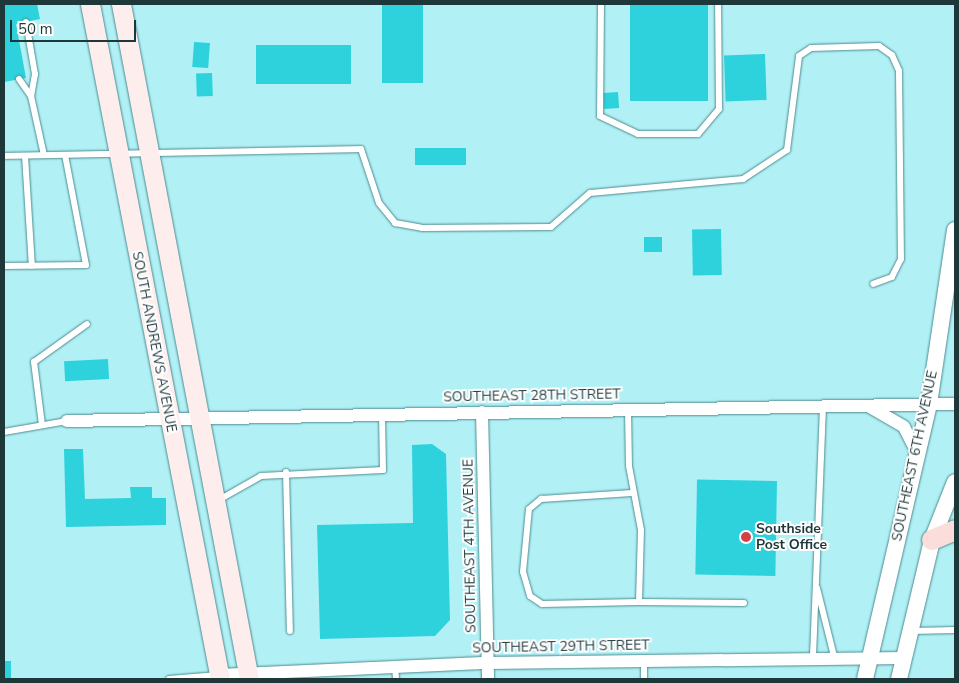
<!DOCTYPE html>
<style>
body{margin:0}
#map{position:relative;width:959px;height:683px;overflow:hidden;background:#b1f1f6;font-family:"Nunito Sans",sans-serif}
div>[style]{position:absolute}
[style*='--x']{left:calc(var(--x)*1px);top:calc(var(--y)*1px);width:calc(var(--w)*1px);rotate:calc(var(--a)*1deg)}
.building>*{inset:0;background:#2dd2dc;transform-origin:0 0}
.roads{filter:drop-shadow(0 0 1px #4d8b90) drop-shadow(0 0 1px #4d8b90)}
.service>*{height:6px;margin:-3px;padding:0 3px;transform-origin:3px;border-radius:3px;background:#fff}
.minor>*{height:12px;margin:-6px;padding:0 6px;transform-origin:6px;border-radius:6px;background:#fff}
.tertiary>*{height:16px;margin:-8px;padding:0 8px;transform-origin:8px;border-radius:8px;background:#fff}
.secondary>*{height:19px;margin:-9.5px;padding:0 9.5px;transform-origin:9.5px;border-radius:9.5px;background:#fdeeed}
.primary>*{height:20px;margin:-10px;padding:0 10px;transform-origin:10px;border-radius:10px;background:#fbdddc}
.dots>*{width:14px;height:14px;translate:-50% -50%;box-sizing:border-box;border:2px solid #fff;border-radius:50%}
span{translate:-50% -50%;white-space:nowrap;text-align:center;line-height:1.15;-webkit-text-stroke:4px #fff;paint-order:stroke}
.street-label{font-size:14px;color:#1e383a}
.poi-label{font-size:14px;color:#1e383a;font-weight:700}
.left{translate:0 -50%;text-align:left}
.frame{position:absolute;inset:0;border:5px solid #1e383a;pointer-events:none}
.scale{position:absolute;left:10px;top:20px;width:126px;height:22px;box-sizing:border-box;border:2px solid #1e383a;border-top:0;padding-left:6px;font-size:15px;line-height:18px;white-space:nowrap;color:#1e383a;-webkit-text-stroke:4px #fff;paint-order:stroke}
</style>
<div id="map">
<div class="building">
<div style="clip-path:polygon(4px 4px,37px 4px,40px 19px,16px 24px,26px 78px,4px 82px)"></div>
<div style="left:382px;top:4px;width:41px;height:79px"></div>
<div style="left:630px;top:4px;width:78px;height:97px"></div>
<div style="left:194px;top:42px;width:16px;height:25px;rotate:4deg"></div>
<div style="left:351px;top:45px;width:39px;height:95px;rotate:90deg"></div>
<div style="left:765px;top:54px;width:46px;height:41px;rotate:88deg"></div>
<div style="left:212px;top:73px;width:23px;height:16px;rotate:88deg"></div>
<div style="left:618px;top:92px;width:16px;height:15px;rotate:86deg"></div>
<div style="left:415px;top:148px;width:51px;height:17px"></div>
<div style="left:721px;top:229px;width:46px;height:29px;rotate:89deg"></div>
<div style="left:644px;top:237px;width:18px;height:15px"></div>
<div style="left:108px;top:359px;width:20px;height:44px;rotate:87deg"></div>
<div style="clip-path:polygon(432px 444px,446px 454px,450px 620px,435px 636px,320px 639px,317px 525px,413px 523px,412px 445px)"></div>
<div style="clip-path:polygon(64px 449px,83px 449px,85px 499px,131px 498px,130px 487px,152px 487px,152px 498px,166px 498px,166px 525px,66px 527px)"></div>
<div style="left:777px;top:481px;width:95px;height:80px;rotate:91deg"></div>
<div style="left:4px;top:661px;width:7px;height:18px"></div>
</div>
<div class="roads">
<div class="service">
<div style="--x:601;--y:4;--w:112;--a:90.5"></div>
<div style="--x:600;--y:116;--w:42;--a:25.3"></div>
<div style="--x:638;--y:134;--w:60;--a:0"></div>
<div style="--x:698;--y:134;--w:33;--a:-50"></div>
<div style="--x:719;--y:109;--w:105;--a:-90.5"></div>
<div style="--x:26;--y:22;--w:53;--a:80.2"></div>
<div style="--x:35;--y:74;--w:22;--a:100"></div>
<div style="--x:19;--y:79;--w:21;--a:55"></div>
<div style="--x:31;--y:96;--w:60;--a:77.6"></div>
<div style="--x:4;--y:156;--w:357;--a:-1.1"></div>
<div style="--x:361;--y:149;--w:57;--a:71.6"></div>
<div style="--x:379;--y:203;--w:26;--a:51"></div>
<div style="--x:395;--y:223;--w:27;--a:10"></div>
<div style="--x:422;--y:228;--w:129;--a:-0.4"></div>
<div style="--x:551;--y:227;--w:52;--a:-41.1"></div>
<div style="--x:590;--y:193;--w:154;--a:-5.2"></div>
<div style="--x:743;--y:179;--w:53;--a:-33.4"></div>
<div style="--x:787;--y:150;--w:95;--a:-82.7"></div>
<div style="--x:799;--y:56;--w:14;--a:-34"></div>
<div style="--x:811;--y:48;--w:68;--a:-1.7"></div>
<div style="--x:879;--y:46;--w:16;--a:35"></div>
<div style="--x:892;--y:55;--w:17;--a:66"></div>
<div style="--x:899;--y:71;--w:188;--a:89.4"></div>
<div style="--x:901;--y:259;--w:20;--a:117"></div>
<div style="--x:892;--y:277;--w:20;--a:160"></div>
<div style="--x:25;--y:156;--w:110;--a:86.4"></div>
<div style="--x:4;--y:266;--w:82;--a:-0.7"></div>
<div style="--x:86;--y:265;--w:112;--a:-100.8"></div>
<div style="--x:628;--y:409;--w:57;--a:89"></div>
<div style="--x:629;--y:466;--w:65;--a:79.4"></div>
<div style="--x:641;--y:530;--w:72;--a:91.6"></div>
<div style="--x:639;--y:602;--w:97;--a:178.8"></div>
<div style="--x:542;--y:604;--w:14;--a:-146"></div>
<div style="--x:530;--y:596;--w:25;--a:-106"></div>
<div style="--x:523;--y:572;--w:63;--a:-84.6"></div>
<div style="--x:529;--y:509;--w:16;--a:-40"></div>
<div style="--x:541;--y:499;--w:91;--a:-3.8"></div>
<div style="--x:42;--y:425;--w:64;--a:-97.2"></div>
<div style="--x:34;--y:362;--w:65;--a:-35.6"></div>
<div style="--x:4;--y:432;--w:64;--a:-9.9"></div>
<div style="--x:286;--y:472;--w:159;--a:88.6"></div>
<div style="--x:217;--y:501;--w:51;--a:-29.6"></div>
<div style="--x:261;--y:476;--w:122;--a:-2.8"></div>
<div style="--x:383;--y:470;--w:57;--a:-91"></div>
<div style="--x:817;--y:588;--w:70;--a:76"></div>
<div style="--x:639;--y:602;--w:105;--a:0.5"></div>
<div style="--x:912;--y:631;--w:43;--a:-1.3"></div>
<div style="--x:813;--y:656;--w:250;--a:-87.7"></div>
<div style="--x:644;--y:660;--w:19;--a:90"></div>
<div style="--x:395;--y:667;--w:12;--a:85"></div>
<div style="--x:169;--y:679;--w:49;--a:-4.7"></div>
</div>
<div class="minor">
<div style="--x:870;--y:407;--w:39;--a:30"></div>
<div style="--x:904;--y:427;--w:29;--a:63"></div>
<div style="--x:482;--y:412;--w:267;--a:88.7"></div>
<div style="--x:67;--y:421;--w:888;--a:-1.1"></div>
<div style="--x:219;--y:675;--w:269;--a:-2.6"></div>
<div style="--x:488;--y:663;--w:416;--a:-0.7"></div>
</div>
<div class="tertiary">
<div style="--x:865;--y:679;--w:282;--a:-76.9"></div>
<div style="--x:929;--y:404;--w:176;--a:-81.5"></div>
<div style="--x:899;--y:679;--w:143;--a:-76.6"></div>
<div style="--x:932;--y:540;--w:62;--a:-68.4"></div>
</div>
<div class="secondary">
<div style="--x:90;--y:4;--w:687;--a:79.1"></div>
<div style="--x:121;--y:4;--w:687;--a:79.26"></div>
</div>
<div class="primary">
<div style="--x:932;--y:540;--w:25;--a:-23"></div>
</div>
</div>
<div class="dots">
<div style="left:746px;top:537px;background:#d1414a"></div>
</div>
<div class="street-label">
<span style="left:154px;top:342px;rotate:79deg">SOUTH ANDREWS AVENUE</span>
<span style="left:532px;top:396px;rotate:-1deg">SOUTHEAST 28TH STREET</span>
<span style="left:915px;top:456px;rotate:-78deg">SOUTHEAST 6TH AVENUE</span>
<span style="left:470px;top:546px;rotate:-91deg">SOUTHEAST 4TH AVENUE</span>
<span style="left:561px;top:647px;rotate:-1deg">SOUTHEAST 29TH STREET</span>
</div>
<div class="poi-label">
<span class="left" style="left:756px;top:537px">Southside<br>Post Office</span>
</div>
<div class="frame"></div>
<div class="scale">50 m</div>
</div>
